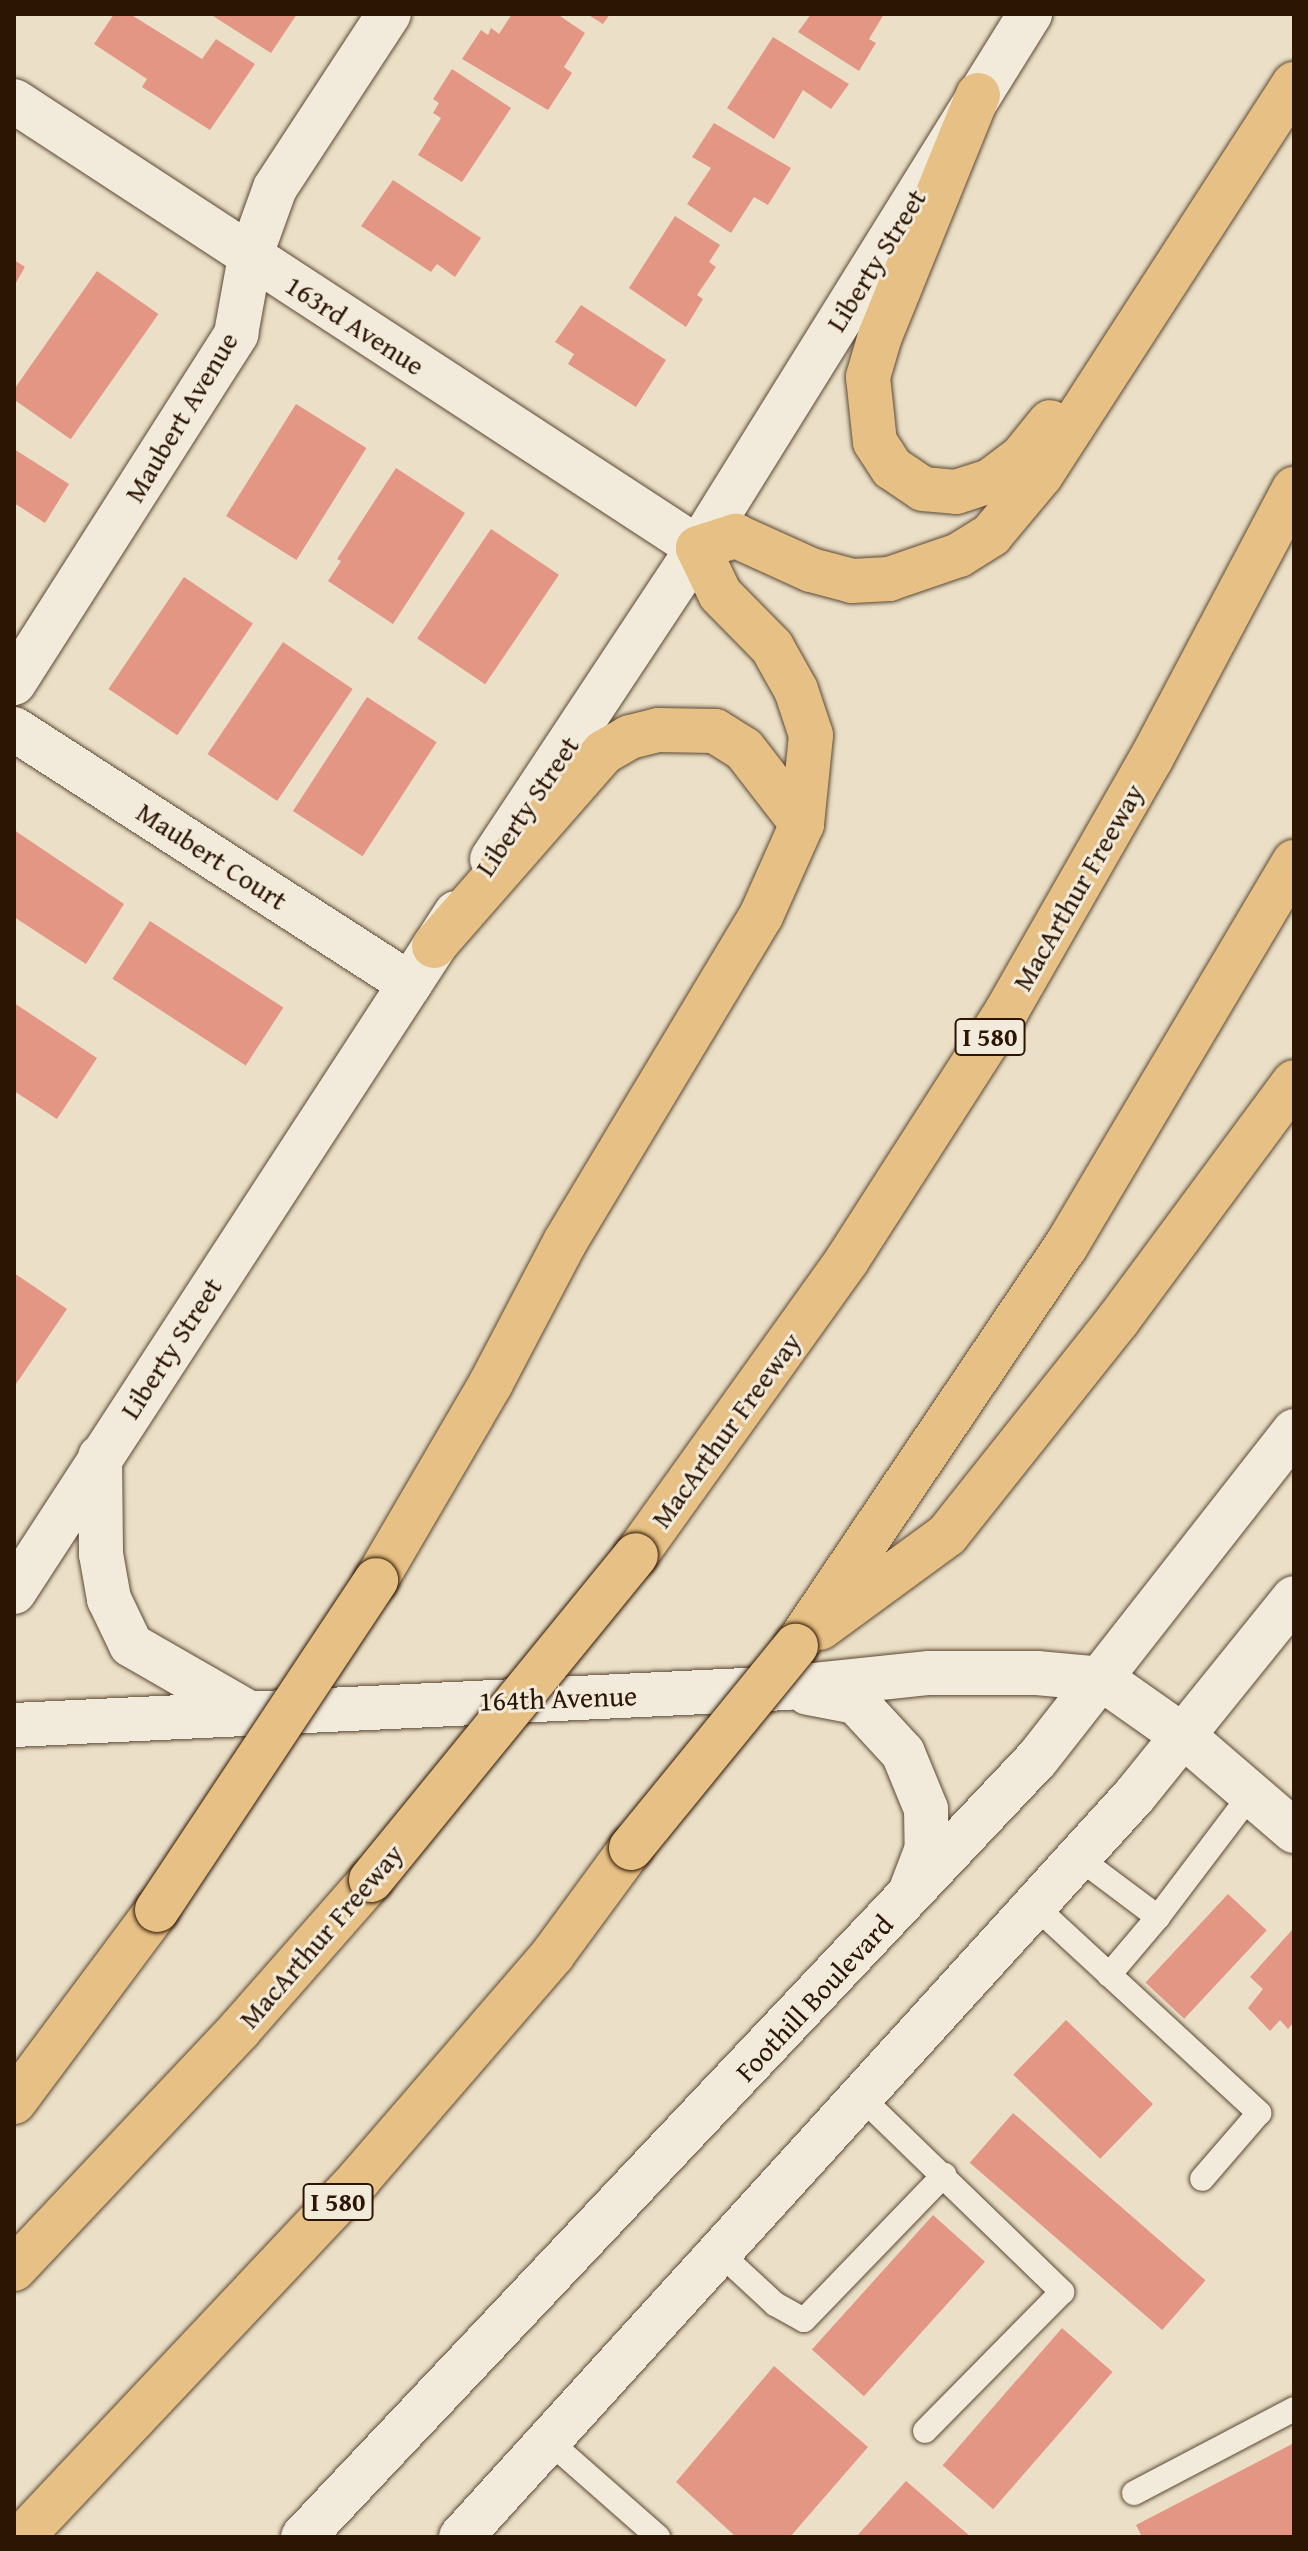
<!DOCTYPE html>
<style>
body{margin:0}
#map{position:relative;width:1308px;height:2551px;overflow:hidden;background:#ebe0c7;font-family:"Gentium Book Plus",serif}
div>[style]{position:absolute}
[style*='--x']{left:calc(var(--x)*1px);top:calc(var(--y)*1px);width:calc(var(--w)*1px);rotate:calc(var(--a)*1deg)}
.building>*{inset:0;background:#e39684;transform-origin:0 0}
.roads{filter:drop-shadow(0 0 2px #5c4834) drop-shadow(0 0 2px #5c4834)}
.lane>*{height:24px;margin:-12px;padding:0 12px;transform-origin:12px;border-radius:12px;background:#f2ebdb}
.street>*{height:44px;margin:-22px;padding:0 22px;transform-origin:22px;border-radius:22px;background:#f2ebdb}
.secondary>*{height:44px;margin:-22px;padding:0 22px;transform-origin:22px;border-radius:22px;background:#f2ebdb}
.highway>*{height:44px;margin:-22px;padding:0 22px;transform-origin:22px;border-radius:22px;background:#e6c084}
.bridges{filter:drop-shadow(0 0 2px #2d1503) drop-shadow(0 0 2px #2d1503)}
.highway-bridge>*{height:44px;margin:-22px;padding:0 22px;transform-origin:22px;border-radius:22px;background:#e6c084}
span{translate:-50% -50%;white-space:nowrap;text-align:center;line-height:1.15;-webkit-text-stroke:6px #f2ebdb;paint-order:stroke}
.shield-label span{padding:2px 6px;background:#f2ebdb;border:2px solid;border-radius:6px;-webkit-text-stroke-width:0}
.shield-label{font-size:26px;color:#2d1503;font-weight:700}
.street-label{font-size:28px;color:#2d1503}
.frame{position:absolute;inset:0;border:16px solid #2d1503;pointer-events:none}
</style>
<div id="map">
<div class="building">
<div style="clip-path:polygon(114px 14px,130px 14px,202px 59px,216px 39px,255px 64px,210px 130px,142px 87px,147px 79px,94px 44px)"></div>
<div style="clip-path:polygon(210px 14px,297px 14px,271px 53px)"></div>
<div style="clip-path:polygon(512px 14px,557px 14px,585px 33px,564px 67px,572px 73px,548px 110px,462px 59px,481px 30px,488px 35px,491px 28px,499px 34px)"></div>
<div style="clip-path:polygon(587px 14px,610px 14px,603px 24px)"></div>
<div style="clip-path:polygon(811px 14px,884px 14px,869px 39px,876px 43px,859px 71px,798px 32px)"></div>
<div style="clip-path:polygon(773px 37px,849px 84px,831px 109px,803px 90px,774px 139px,727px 108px)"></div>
<div style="clip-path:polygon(452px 69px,511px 108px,462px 182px,418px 155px,441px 118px,433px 113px,439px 103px,433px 99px)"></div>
<div style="clip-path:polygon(714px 123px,791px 168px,768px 205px,754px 197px,731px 233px,687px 204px,711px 168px,692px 157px)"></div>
<div style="clip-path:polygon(393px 180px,481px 238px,455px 277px,437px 264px,431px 272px,361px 226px)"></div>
<div style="clip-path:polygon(675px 216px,720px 245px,709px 262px,716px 267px,697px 295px,703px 299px,686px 327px,629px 288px)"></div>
<div style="clip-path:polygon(14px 260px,25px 267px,14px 286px)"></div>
<div style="left:97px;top:271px;width:75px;height:153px;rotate:35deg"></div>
<div style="clip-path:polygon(581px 305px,666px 360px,636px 407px,568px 364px,574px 354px,555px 342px)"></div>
<div style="left:296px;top:404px;width:83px;height:132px;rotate:32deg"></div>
<div style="clip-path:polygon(14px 449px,69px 484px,45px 523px,14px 503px)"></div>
<div style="clip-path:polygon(396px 468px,465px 513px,393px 624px,328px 581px,341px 561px,337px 559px)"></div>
<div style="left:491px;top:529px;width:82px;height:132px;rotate:34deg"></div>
<div style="left:184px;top:577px;width:83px;height:135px;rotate:34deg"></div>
<div style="left:283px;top:642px;width:84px;height:135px;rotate:34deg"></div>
<div style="left:367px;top:697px;width:83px;height:136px;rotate:33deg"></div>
<div style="clip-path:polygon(14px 830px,124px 904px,86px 964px,14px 917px)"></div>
<div style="left:150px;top:921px;width:159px;height:69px;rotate:33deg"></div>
<div style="clip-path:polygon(14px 1003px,97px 1058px,57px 1119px,14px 1091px)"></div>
<div style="clip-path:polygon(14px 1273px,67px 1309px,14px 1387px)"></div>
<div style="left:1228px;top:1894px;width:53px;height:121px;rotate:43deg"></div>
<div style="clip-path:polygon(1292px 1930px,1294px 2022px,1288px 2029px,1280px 2020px,1270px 2031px,1248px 2008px,1263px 1989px,1250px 1977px)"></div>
<div style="left:1066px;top:2020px;width:121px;height:76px;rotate:44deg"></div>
<div style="left:1013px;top:2113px;width:255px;height:66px;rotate:41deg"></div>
<div style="left:933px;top:2215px;width:70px;height:181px;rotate:42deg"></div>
<div style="left:1062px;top:2328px;width:67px;height:182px;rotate:41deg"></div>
<div style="clip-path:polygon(774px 2366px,868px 2447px,790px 2537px,736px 2537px,676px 2482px)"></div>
<div style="clip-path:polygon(1294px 2443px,1294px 2537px,1142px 2537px,1136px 2525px)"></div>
<div style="clip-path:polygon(906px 2481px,971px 2537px,856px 2537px)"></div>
</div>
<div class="roads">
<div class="lane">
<div style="--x:1079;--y:1858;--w:99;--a:36.8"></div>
<div style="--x:1158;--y:1917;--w:154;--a:-52.9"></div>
<div style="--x:1036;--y:1907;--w:304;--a:42.7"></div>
<div style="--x:1259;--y:2113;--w:87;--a:130.8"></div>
<div style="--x:1109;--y:1975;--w:76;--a:-49.8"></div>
<div style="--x:862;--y:2098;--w:279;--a:44.1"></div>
<div style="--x:1062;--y:2292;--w:195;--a:134.6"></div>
<div style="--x:721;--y:2254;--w:74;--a:42.8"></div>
<div style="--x:775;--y:2304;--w:33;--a:29"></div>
<div style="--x:804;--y:2320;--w:202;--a:-46"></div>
<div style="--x:550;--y:2442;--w:144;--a:41.3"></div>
<div style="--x:1134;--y:2493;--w:181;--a:-27.7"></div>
</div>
<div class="street">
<div style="--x:14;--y:101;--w:817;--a:33.16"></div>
<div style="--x:14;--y:683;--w:414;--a:-57.5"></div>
<div style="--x:236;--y:334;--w:78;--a:-79.7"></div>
<div style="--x:250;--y:257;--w:73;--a:-70.1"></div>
<div style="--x:275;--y:188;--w:208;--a:-56.8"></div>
<div style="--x:14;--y:729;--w:471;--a:32.8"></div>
</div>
<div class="secondary">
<div style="--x:492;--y:859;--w:373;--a:-56.5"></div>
<div style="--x:698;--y:548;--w:629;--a:-58.13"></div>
<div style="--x:100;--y:1457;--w:97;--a:89.4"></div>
<div style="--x:101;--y:1554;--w:46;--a:79.9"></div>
<div style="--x:109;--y:1599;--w:51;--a:64.4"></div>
<div style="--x:131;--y:1645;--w:133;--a:29.9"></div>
<div style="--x:14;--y:1592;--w:810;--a:-56.94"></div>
<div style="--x:808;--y:1693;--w:49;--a:10.6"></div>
<div style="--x:856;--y:1702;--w:69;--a:47.3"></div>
<div style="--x:903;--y:1753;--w:61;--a:67.7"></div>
<div style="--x:926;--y:1809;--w:39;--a:89"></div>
<div style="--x:927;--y:1848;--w:45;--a:110.9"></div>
<div style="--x:14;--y:1725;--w:773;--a:-2.74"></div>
<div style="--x:786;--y:1688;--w:144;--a:-6"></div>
<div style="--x:929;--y:1673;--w:108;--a:0"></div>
<div style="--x:1037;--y:1673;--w:65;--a:5.3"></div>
<div style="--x:1102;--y:1679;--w:103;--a:35.1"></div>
<div style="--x:1186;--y:1738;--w:143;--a:40.7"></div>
<div style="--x:303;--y:2537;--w:1070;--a:-46.67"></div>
<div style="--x:1037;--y:1759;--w:417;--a:-51.9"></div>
<div style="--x:461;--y:2537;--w:1002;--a:-47.75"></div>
<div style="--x:1135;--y:1795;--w:253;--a:-51.1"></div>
</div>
<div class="highway">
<div style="--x:978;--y:95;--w:260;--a:112.1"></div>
<div style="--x:880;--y:336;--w:43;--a:106.3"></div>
<div style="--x:868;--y:377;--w:65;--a:83.9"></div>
<div style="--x:875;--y:442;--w:31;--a:57"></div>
<div style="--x:892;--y:468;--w:37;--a:34"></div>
<div style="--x:923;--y:489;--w:33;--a:5"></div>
<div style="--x:956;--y:492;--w:36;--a:-18"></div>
<div style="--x:990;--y:481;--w:39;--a:-37"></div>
<div style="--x:1021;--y:458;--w:46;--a:-51.1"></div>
<div style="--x:434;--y:946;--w:258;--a:-48.8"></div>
<div style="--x:604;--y:752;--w:30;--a:-30"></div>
<div style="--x:630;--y:737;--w:29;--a:-14"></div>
<div style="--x:658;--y:730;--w:57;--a:1"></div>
<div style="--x:715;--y:731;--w:34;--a:32"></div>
<div style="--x:744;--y:749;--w:95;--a:52.3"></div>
<div style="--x:636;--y:1555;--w:363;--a:-54.4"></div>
<div style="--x:847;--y:1260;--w:295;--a:-57.3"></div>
<div style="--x:1006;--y:1012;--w:292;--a:-60.2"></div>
<div style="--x:1151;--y:759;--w:306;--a:-62.1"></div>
<div style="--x:376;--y:1580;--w:228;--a:-59.7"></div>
<div style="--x:491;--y:1383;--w:159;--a:-62.3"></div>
<div style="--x:565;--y:1242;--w:380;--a:-59"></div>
<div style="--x:761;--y:916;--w:101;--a:-66"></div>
<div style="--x:802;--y:824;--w:89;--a:-84.2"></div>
<div style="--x:811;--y:735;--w:47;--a:-108.4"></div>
<div style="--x:796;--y:690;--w:49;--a:-119.2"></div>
<div style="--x:772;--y:647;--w:74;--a:-134.5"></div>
<div style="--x:720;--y:594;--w:51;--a:-115.6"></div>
<div style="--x:698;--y:548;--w:40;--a:-18"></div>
<div style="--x:736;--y:536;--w:82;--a:24.4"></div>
<div style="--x:811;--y:570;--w:42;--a:15"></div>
<div style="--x:852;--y:581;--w:37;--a:-3"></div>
<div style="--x:889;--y:579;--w:74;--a:-18.9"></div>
<div style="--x:959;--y:555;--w:38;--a:-32"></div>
<div style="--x:991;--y:535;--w:78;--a:-50.2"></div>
<div style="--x:1041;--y:475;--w:466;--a:-57.1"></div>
<div style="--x:820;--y:1628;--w:157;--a:-36.2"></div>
<div style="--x:947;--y:1535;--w:275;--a:-51.5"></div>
<div style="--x:1118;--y:1320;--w:296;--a:-53.5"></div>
<div style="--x:796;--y:1646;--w:483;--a:-56"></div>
<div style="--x:1066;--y:1246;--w:447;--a:-59.3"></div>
<div style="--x:14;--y:2102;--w:239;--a:-53.3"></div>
<div style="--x:14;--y:2269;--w:330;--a:-46.7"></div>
<div style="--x:240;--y:2029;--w:198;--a:-48.7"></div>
<div style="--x:22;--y:2537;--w:492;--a:-46.7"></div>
<div style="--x:359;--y:2179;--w:297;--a:-49.2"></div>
<div style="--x:553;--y:1954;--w:132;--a:-53.7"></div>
</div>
</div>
<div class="bridges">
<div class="highway-bridge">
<div style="--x:631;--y:1848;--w:261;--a:-50.8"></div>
<div style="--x:371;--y:1880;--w:419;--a:-50.8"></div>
<div style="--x:157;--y:1910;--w:396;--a:-56.4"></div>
</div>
</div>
<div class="shield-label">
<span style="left:990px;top:1037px">I 580</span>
<span style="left:338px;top:2202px">I 580</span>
</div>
<div class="street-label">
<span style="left:876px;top:260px;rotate:-58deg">Liberty Street</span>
<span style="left:355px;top:325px;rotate:33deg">163rd Avenue</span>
<span style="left:181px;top:417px;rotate:-59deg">Maubert Avenue</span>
<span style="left:527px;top:806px;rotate:-56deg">Liberty Street</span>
<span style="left:212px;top:856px;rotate:33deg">Maubert Court</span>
<span style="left:1078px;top:887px;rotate:-60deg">MacArthur Freeway</span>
<span style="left:171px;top:1348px;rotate:-57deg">Liberty Street</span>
<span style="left:726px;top:1430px;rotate:-54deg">MacArthur Freeway</span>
<span style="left:558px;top:1698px;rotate:-2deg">164th Avenue</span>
<span style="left:321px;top:1936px;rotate:-49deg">MacArthur Freeway</span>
<span style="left:814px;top:1998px;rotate:-47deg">Foothill Boulevard</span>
</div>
<div class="frame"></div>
</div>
